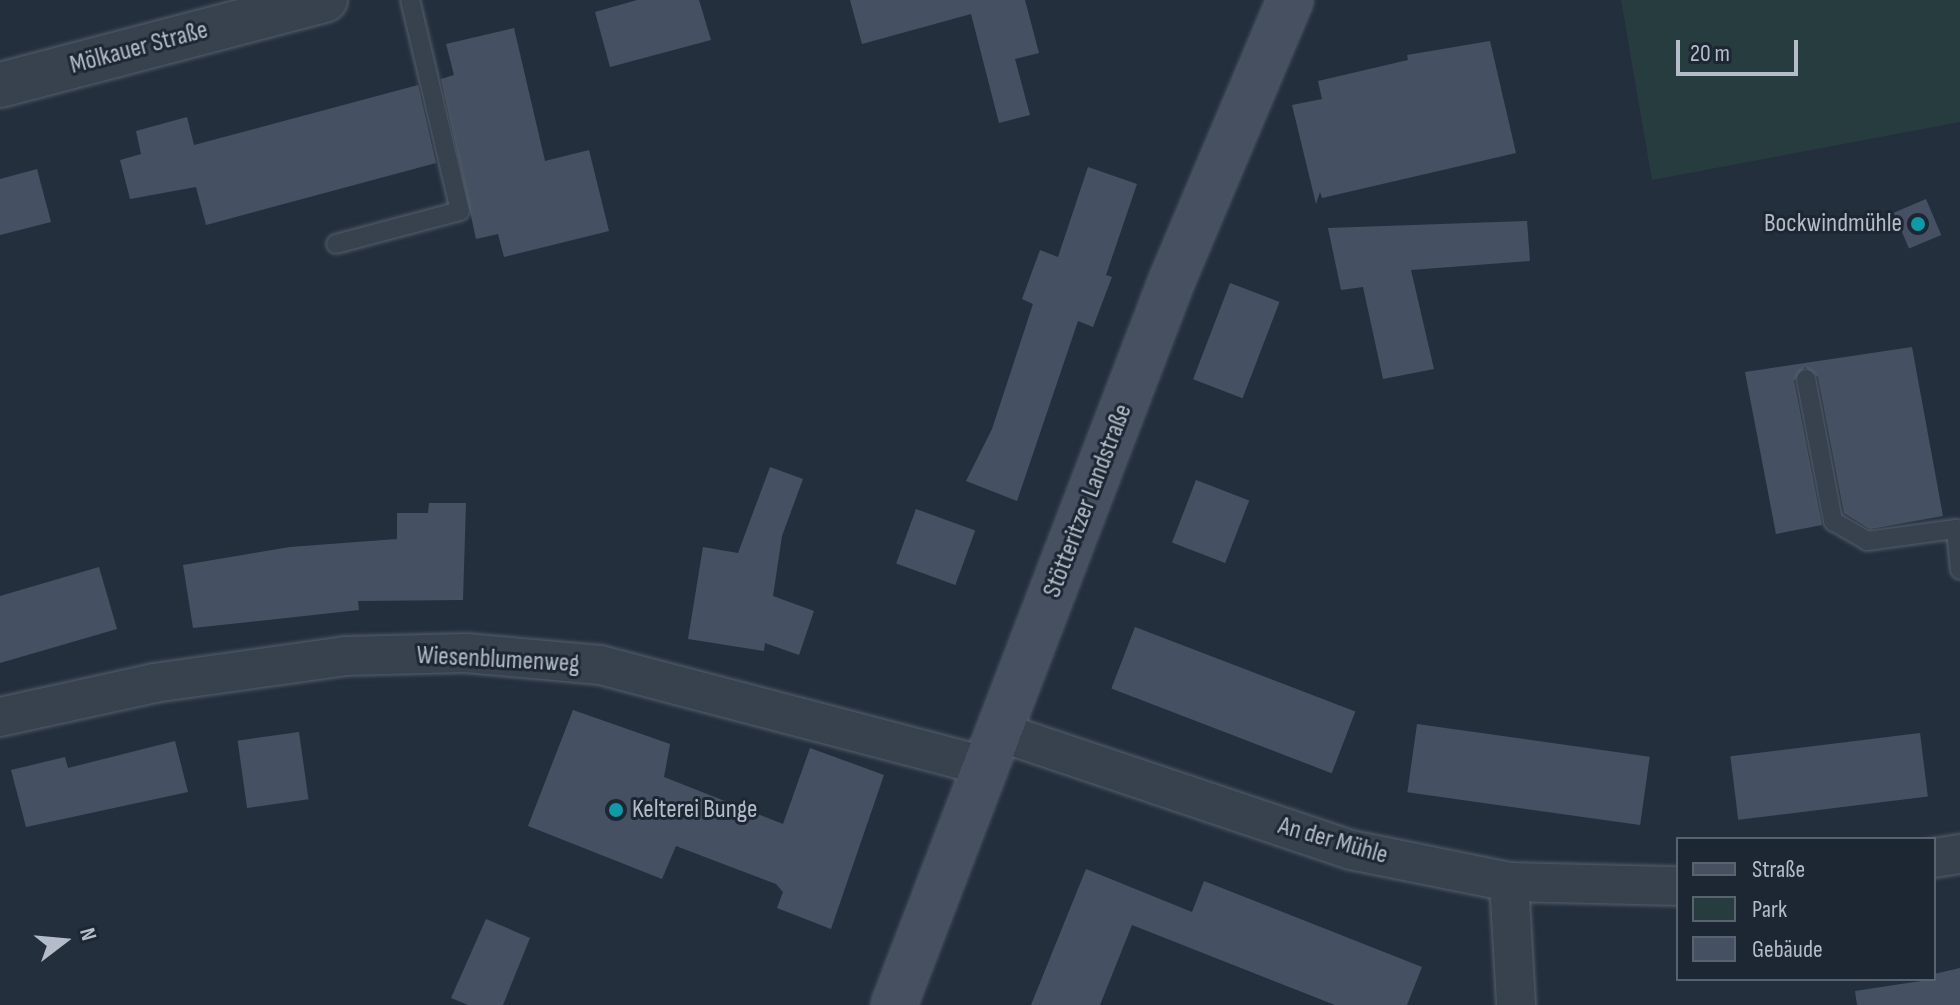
<!DOCTYPE html>
<meta charset="utf-8">
<style>
body{margin:0}
#map{position:relative;width:1960px;height:1005px;overflow:hidden;background:#242f3e;font-family:"Sofia Sans Condensed",sans-serif}
div>[style]{position:absolute}
[style*='--x']{left:calc(var(--x)*1px);top:calc(var(--y)*1px);width:calc(var(--w)*1px);rotate:calc(var(--a)*1deg)}
.green>*{inset:0;background:#263c3f}
.building>*{inset:0;background:#455162;transform-origin:0 0}
.roads{filter:drop-shadow(0 0 2px #565f6c) drop-shadow(0 0 2px #565f6c)}
.service>*{height:18px;margin:-9px;padding:0 9px;transform-origin:9px;border-radius:9px;background:#38414e}
.minor>*{height:38px;margin:-19px;padding:0 19px;transform-origin:19px;border-radius:19px;background:#38414e}
.tertiary>*{height:44px;margin:-22px;padding:0 22px;transform-origin:22px;border-radius:22px;background:#38414e}
.secondary>*{height:44px;margin:-22px;padding:0 22px;transform-origin:22px;border-radius:22px;background:#465061}
.dots>*{width:22px;height:22px;translate:-50% -50%;box-sizing:border-box;border:4px solid #1d2633;border-radius:50%}
span{translate:-50% -50%;white-space:nowrap;text-align:center;line-height:1.15;-webkit-text-stroke:6px #1d2633;paint-order:stroke}
.street-label{font-size:26px;color:#b4bcc9}
.poi-label{font-size:26px;color:#b4bcc9}
.right{translate:-100% -50%;text-align:right}
.left{translate:0 -50%;text-align:left}
.legend{position:absolute;left:1676px;top:837px;width:260px;height:144px;box-sizing:border-box;background:#1d2633;border:2px solid #59626f;margin:0;padding:10px 14px;list-style:none;font-size:24px;color:#b4bcc9}
.legend li{display:flex;align-items:center;gap:16px;height:40px}
.legend b{width:40px;border:2px solid #59626f}
.north{position:absolute;left:24px;top:901px;width:80px;height:80px;-webkit-text-stroke:6px #1d2633;paint-order:stroke;rotate:74deg;font-size:22px;font-weight:700;line-height:32px;text-align:center;color:#b4bcc9}
.north::after{content:'';display:block;margin:auto;width:28px;height:36px;background:#b4bcc9;clip-path:polygon(50% 0,100% 100%,50% 72%,0 100%)}
.scale{position:absolute;left:1676px;top:40px;width:122px;height:36px;box-sizing:border-box;border:4px solid #b4bcc9;border-top:0;padding-left:10px;font-size:24px;line-height:28px;white-space:nowrap;color:#b4bcc9;-webkit-text-stroke:6px #1d2633;paint-order:stroke}
</style>
<div id="map">
<div class="green">
<div style="clip-path:polygon(1621px 0,1960px 0,1960px 122px,1652px 180px)"></div>
</div>
<div class="building">
<div style="clip-path:polygon(637px 0,699px 0,711px 40px,610px 67px,595px 12px)"></div>
<div style="clip-path:polygon(850px 0,1025px 0,1039px 53px,1015px 59px,1030px 115px,999px 123px,971px 14px,862px 44px)"></div>
<div style="clip-path:polygon(514px 28px,545px 161px,589px 150px,609px 231px,504px 257px,498px 234px,476px 239px,441px 79px,454px 75px,446px 44px)"></div>
<div style="clip-path:polygon(1490px 41px,1516px 153px,1322px 198px,1320px 192px,1316px 204px,1292px 105px,1322px 99px,1318px 81px,1408px 60px,1407px 55px)"></div>
<div style="clip-path:polygon(418px 85px,436px 163px,206px 225px,196px 187px,130px 199px,120px 160px,141px 154px,136px 131px,187px 117px,194px 145px)"></div>
<div style="clip-path:polygon(1088px 167px,1137px 184px,1106px 275px,1112px 277px,1093px 327px,1078px 321px,1017px 501px,966px 481px,992px 429px,1033px 304px,1022px 299px,1040px 250px,1058px 257px)"></div>
<div style="clip-path:polygon(37px 169px,51px 222px,0 235px,0 179px)"></div>
<div style="left:1926px;top:199px;width:39px;height:35px;rotate:67deg"></div>
<div style="clip-path:polygon(1527px 221px,1530px 261px,1411px 270px,1434px 369px,1383px 379px,1363px 287px,1341px 290px,1328px 228px)"></div>
<div style="left:1230px;top:283px;width:53px;height:103px;rotate:21deg"></div>
<div style="clip-path:polygon(1912px 347px,1943px 516px,1870px 529px,1844px 513px,1818px 377px,1805px 367px,1794px 381px,1822px 525px,1776px 534px,1745px 372px)"></div>
<div style="clip-path:polygon(770px 467px,803px 479px,782px 536px,773px 596px,814px 611px,799px 655px,765px 643px,764px 651px,688px 639px,703px 547px,738px 553px)"></div>
<div style="left:1196px;top:480px;width:57px;height:67px;rotate:21deg"></div>
<div style="clip-path:polygon(429px 503px,466px 503px,463px 600px,358px 601px,359px 610px,193px 628px,183px 565px,290px 547px,397px 539px,397px 513px,428px 513px)"></div>
<div style="left:916px;top:509px;width:63px;height:58px;rotate:20deg"></div>
<div style="clip-path:polygon(99px 567px,117px 629px,0 663px,0 596px)"></div>
<div style="left:1135px;top:627px;width:236px;height:66px;rotate:21deg"></div>
<div style="clip-path:polygon(573px 710px,670px 744px,664px 777px,783px 824px,810px 748px,884px 775px,831px 929px,777px 908px,783px 892px,776px 884px,676px 846px,662px 879px,528px 826px)"></div>
<div style="left:1417px;top:724px;width:235px;height:69px;rotate:8deg"></div>
<div style="left:299px;top:732px;width:68px;height:62px;rotate:82deg"></div>
<div style="left:1920px;top:733px;width:64px;height:191px;rotate:83deg"></div>
<div style="clip-path:polygon(175px 741px,188px 792px,26px 827px,11px 770px,65px 757px,68px 768px)"></div>
<div style="clip-path:polygon(1086px 869px,1192px 912px,1204px 881px,1422px 967px,1407px 1005px,1335px 1005px,1132px 925px,1100px 1005px,1031px 1005px)"></div>
<div style="clip-path:polygon(486px 919px,530px 938px,503px 1005px,468px 1005px,451px 998px)"></div>
<div style="clip-path:polygon(1960px 968px,1960px 1005px,1857px 1005px,1855px 991px,1934px 979px,1934px 974px)"></div>
</div>
<div class="roads">
<div class="service">
<div style="--x:336;--y:244;--w:128;--a:-14.9"></div>
<div style="--x:460;--y:211;--w:217;--a:-103.3"></div>
<div style="--x:1806;--y:379;--w:145;--a:79.2"></div>
<div style="--x:1833;--y:521;--w:39;--a:30"></div>
<div style="--x:1867;--y:541;--w:90;--a:-7.7"></div>
<div style="--x:1956;--y:529;--w:41;--a:84.4"></div>
</div>
<div class="minor">
<div style="--x:0;--y:717;--w:158;--a:-12.4"></div>
<div style="--x:154;--y:683;--w:193;--a:-8"></div>
<div style="--x:345;--y:656;--w:121;--a:-1.4"></div>
<div style="--x:466;--y:653;--w:135;--a:5.1"></div>
<div style="--x:600;--y:665;--w:401;--a:14.7"></div>
<div style="--x:1000;--y:732;--w:370;--a:18.6"></div>
<div style="--x:1351;--y:850;--w:161;--a:11.4"></div>
<div style="--x:1509;--y:882;--w:169;--a:1.4"></div>
<div style="--x:1934;--y:858;--w:26;--a:-9"></div>
<div style="--x:1509;--y:882;--w:123;--a:86.7"></div>
</div>
<div class="tertiary">
<div style="--x:0;--y:85;--w:336;--a:-14.7"></div>
</div>
<div class="secondary">
<div style="--x:894;--y:1005;--w:776;--a:-69.02"></div>
<div style="--x:1172;--y:280;--w:304;--a:-67.1"></div>
</div>
</div>
<div class="dots">
<div style="left:1918px;top:224px;background:#0f9aa8"></div>
<div style="left:616px;top:810px;background:#0f9aa8"></div>
</div>
<div class="street-label">
<span style="left:139px;top:48px;rotate:-15deg">Mölkauer Straße</span>
<span style="left:1088px;top:501px;rotate:-69deg">Stötteritzer Landstraße</span>
<span style="left:498px;top:660px;rotate:3deg">Wiesenblumenweg</span>
<span style="left:1333px;top:841px;rotate:16deg">An der Mühle</span>
</div>
<div class="poi-label">
<span class="right" style="left:1902px;top:224px">Bockwindmühle</span>
<span class="left" style="left:632px;top:810px">Kelterei Bunge</span>
</div>
<ul class="legend">
<li><b style="height:10px;background:#465061"></b>Straße</li>
<li><b style="height:22px;background:#263c3f"></b>Park</li>
<li><b style="height:22px;background:#455162"></b>Gebäude</li>
</ul>
<div class="north">N</div>
<div class="scale">20 m</div>
</div>
